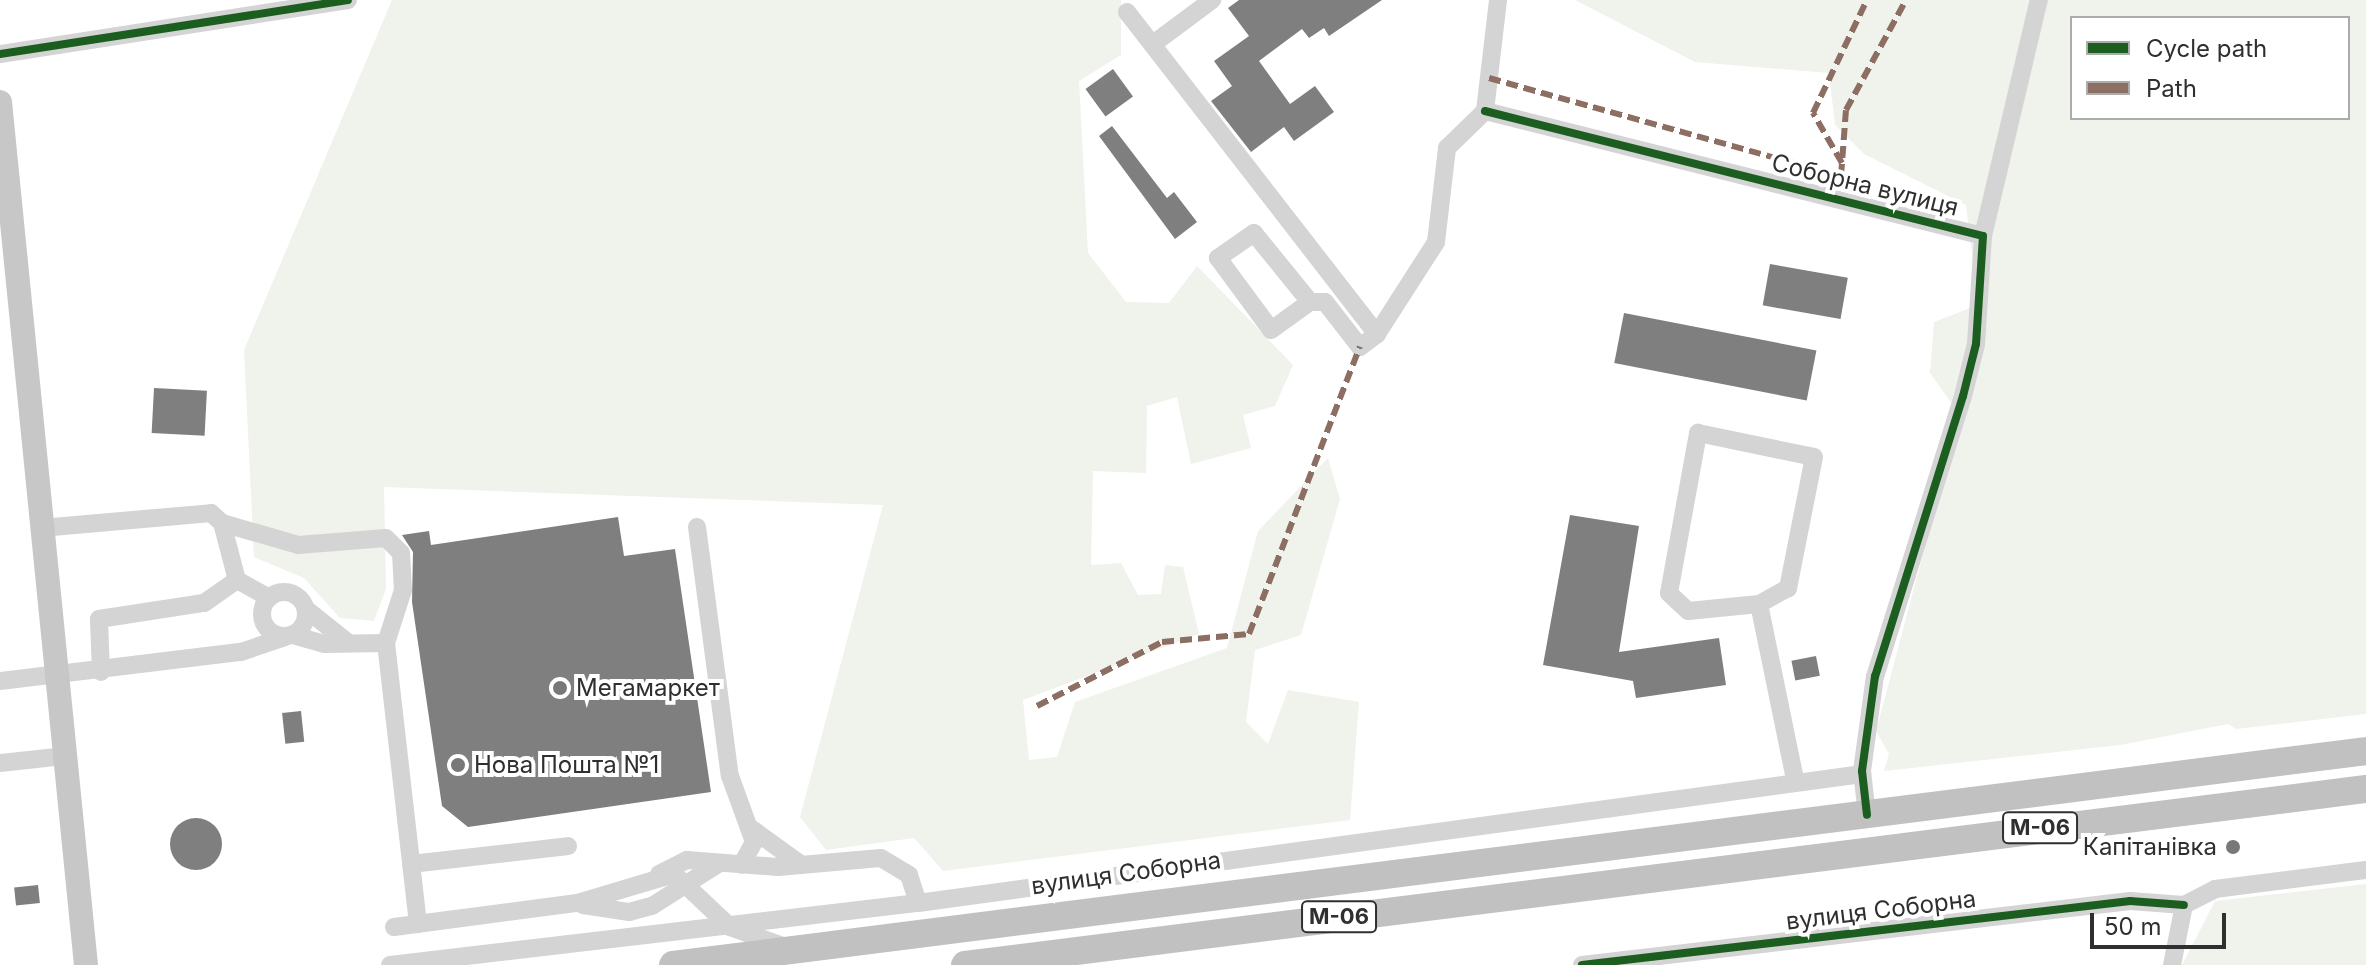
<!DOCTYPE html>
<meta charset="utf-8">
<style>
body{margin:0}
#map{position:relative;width:2366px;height:965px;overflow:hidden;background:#fff;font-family:Inter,sans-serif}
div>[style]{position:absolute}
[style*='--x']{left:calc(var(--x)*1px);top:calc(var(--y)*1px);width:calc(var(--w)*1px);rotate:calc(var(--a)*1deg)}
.green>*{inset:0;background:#f0f2ec}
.building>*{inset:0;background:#7f7f7f;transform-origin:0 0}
.round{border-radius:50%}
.minor>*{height:18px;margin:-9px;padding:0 9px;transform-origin:9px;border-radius:9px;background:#d4d4d4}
.minor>.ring{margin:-9px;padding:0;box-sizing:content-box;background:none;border:18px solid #d4d4d4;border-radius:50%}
.major>*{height:24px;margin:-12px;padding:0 12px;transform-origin:12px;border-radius:12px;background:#c7c7c7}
.highway>*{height:28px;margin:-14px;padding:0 14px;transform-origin:14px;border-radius:14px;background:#c1c1c1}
.quiet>*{height:6px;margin-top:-3px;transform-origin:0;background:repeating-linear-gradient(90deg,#8d6e63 0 12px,transparent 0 18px)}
.cycleway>*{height:8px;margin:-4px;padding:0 4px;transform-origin:4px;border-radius:4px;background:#1b5e20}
.dots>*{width:22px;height:22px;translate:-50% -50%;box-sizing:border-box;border:4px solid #fff;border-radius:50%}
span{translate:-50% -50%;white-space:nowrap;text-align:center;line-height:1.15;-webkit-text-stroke:8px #fff;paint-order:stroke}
.shield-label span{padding:2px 6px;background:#fff;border:2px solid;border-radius:6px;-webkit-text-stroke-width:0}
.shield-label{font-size:22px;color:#2f2f2f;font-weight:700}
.street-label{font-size:24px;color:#2f2f2f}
.poi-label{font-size:24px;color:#2f2f2f}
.left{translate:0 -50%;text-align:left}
.right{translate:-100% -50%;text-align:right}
.legend{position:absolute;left:2070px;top:16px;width:280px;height:104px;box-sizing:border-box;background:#fff;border:2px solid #acacac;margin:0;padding:10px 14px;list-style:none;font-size:24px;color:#2f2f2f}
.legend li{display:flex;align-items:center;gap:16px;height:40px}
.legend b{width:40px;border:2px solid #acacac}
.scale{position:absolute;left:2090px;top:913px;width:136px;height:36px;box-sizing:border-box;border:4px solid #2f2f2f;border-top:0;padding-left:10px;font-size:24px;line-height:28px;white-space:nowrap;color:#2f2f2f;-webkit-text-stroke:6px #fff;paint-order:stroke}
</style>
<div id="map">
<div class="green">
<div style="clip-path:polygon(392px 0,1121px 0,1121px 55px,1079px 81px,1088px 253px,1126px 302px,1169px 303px,1197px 266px,1293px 365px,1275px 406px,1243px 415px,1251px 448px,1191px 464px,1177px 397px,1147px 406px,1146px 473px,1093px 471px,1091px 565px,1121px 563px,1138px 595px,1161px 594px,1165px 565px,1183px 567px,1199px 634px,1023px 700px,1029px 760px,1057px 757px,1075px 702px,1227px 648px,1258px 531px,1328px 458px,1340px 499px,1301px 635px,1255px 650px,1246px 722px,1268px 744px,1288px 690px,1359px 702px,1350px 820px,943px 871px,914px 838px,826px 850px,800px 817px,883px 505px,384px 487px,386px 589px,374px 621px,340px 618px,304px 578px,254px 557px,244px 350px)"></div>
<div style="clip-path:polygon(evenodd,1575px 0,2366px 0,2366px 714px,2236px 729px,2228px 724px,2120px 745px,1884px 771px,1889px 754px,1876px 731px,1960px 415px,1930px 373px,1934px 322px,1978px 305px,1966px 205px,1864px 154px,1835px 125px,1829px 73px,1695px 62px,1575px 0,2072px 18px,2348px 18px,2348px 118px,2072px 118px,2072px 18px)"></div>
<div style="clip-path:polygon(2366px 884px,2366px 965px,2182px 965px,2215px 901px)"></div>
</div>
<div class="building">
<div style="clip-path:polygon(1239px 0,1382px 0,1329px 36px,1324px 28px,1309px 38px,1302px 29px,1259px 61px,1290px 104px,1315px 86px,1334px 112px,1294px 141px,1284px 127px,1251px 152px,1211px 101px,1232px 86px,1214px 61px,1249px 36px,1228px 8px)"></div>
<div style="left:1113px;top:69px;width:34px;height:34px;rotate:54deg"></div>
<div style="clip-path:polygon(1112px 126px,1167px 198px,1174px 192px,1197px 222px,1175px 239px,1099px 136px)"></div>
<div style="left:1770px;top:264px;width:79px;height:42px;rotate:10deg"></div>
<div style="left:1624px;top:313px;width:196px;height:51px;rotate:11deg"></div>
<div style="left:154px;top:388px;width:53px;height:45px;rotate:3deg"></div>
<div style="clip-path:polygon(1570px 515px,1639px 526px,1619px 652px,1719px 638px,1726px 685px,1636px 698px,1633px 681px,1543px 665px)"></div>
<div style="clip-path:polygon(618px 517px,624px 556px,675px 549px,711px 792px,468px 827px,442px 806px,412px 602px,413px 552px,402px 535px,429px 531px,431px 545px)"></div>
<div style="left:1816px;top:656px;width:20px;height:25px;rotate:79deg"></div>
<div style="left:301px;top:711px;width:31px;height:19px;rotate:84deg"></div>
<div class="round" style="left:170px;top:818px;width:52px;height:52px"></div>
<div style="left:38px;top:885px;width:18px;height:24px;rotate:84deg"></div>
</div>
<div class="minor">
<div style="--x:1127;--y:12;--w:408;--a:52.2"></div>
<div style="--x:1153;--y:44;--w:74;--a:-36.7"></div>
<div style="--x:0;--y:54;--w:352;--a:-8.8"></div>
<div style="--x:1485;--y:111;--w:513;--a:14.09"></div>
<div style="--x:1983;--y:236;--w:108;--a:93.7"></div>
<div style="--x:1976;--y:344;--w:54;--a:104"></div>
<div style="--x:1963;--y:396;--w:294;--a:107.4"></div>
<div style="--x:1875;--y:676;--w:96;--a:97.8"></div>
<div style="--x:1862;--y:771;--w:44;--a:83.5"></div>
<div style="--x:1983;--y:236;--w:243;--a:-76.7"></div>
<div style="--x:1310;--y:302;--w:89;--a:-129.1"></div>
<div style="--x:1254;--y:233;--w:44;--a:145.2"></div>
<div style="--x:1218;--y:258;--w:89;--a:53.6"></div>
<div style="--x:1271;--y:330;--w:48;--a:-35.7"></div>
<div style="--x:1310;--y:302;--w:15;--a:0"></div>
<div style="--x:1325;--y:302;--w:57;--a:52.1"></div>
<div style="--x:1360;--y:347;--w:21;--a:-37"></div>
<div style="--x:1377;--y:334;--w:109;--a:-57.3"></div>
<div style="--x:1436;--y:242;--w:95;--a:-83.3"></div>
<div style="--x:1447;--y:148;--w:53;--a:-44.2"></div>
<div style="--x:1485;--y:111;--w:112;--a:-83.3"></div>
<div style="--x:222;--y:523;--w:79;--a:16.1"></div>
<div style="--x:298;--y:545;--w:88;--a:-4.5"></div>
<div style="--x:386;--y:538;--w:21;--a:45"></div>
<div style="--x:401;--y:553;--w:37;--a:87"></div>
<div style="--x:403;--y:590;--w:56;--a:107.8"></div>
<div style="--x:386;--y:643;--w:283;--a:83.5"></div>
<div style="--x:697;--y:527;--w:251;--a:82.5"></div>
<div style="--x:730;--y:776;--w:70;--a:70"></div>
<div style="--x:754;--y:842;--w:26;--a:119"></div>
<div style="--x:41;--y:528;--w:171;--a:-5"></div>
<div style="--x:211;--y:513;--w:15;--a:42"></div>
<div style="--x:222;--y:523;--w:59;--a:75.3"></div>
<div style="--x:237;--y:580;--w:37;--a:29"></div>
<div class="ring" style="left:262px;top:592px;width:26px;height:26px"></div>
<div style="--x:1759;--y:604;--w:71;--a:174.4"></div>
<div style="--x:1688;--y:611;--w:26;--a:-137"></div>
<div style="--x:1669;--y:593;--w:163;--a:-79.7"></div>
<div style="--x:1698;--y:433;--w:118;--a:11.7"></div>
<div style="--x:1814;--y:457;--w:134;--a:101.2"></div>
<div style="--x:1788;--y:588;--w:33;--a:151"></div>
<div style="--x:1759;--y:604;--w:180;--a:78.4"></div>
<div style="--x:306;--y:609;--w:51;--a:38.7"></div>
<div style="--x:293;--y:635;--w:33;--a:16"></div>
<div style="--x:325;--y:644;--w:61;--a:-0.9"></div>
<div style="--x:101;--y:672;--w:53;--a:-92.2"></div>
<div style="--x:99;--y:619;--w:106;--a:-8.7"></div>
<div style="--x:204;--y:603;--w:40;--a:-34.9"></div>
<div style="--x:0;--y:681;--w:243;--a:-6.9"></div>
<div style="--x:241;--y:652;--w:46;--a:-18.8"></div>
<div style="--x:0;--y:763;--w:64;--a:-6.2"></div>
<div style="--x:752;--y:829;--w:58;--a:35.9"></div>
<div style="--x:411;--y:864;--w:158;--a:-6.5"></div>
<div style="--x:659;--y:874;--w:31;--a:-27"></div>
<div style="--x:687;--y:860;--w:91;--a:4.4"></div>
<div style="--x:778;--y:867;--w:103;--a:-5"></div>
<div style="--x:881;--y:858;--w:33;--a:31"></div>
<div style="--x:909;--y:875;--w:29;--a:72"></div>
<div style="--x:583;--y:905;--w:47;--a:8.7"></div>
<div style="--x:629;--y:912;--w:24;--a:-15"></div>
<div style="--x:652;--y:906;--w:78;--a:-32.5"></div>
<div style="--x:2184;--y:905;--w:35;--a:-27"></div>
<div style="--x:2215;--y:889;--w:152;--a:-7.2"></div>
<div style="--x:394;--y:927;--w:185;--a:-7.5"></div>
<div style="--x:577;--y:903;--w:101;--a:-16.6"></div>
<div style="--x:674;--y:874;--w:77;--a:43.4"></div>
<div style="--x:730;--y:927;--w:56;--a:19.7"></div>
<div style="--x:390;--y:965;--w:532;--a:-6.7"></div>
<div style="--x:918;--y:903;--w:953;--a:-7.78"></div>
<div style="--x:1582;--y:965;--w:552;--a:-6.66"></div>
<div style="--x:2130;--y:901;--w:54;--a:4.2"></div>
<div style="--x:2172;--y:965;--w:61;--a:-78.7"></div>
</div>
<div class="major">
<div style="--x:0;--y:102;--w:867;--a:84.31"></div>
</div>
<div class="highway">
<div style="--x:673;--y:965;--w:1706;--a:-7.2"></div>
<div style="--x:965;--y:965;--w:1412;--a:-7.16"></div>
</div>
<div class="quiet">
<div style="--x:1489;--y:78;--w:365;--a:15.6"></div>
<div style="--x:1841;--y:176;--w:66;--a:-85.7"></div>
<div style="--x:1846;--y:110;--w:125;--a:-61.4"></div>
<div style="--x:1842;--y:163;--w:58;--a:-120.1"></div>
<div style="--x:1813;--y:113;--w:125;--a:-64.5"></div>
<div style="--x:1037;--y:706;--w:140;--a:-27.1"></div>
<div style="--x:1162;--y:642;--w:87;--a:-5.3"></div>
<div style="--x:1249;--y:634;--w:308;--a:-68.9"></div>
</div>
<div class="cycleway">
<div style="--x:0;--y:54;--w:352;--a:-8.8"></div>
<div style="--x:1485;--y:111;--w:513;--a:14.09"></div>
<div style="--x:1983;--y:236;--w:108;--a:93.7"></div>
<div style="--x:1976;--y:344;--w:54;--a:104"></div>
<div style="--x:1963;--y:396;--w:294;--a:107.4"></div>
<div style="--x:1875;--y:676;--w:96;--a:97.8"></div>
<div style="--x:1862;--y:771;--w:44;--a:83.5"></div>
<div style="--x:1582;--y:965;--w:552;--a:-6.66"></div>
<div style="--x:2130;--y:901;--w:54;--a:4.2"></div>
</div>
<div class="dots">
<div style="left:560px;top:688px;background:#787878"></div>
<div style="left:458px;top:765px;background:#787878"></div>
<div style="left:2233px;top:847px;background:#787878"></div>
</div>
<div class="shield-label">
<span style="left:2040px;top:828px">М-06</span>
<span style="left:1339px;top:917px">М-06</span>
</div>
<div class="street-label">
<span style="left:1865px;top:185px;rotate:14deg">Соборна вулиця</span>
<span style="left:1126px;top:873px;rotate:-8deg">вулиця Соборна</span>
<span style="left:1881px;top:910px;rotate:-7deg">вулиця Соборна</span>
</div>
<div class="poi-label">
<span class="left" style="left:576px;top:688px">Мегамаркет</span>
<span class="left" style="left:474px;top:765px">Нова Пошта №1</span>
<span class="right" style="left:2217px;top:847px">Капітанівка</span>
</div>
<ul class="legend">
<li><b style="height:10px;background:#1b5e20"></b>Cycle path</li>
<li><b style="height:10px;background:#8d6e63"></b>Path</li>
</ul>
<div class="scale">50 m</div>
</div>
